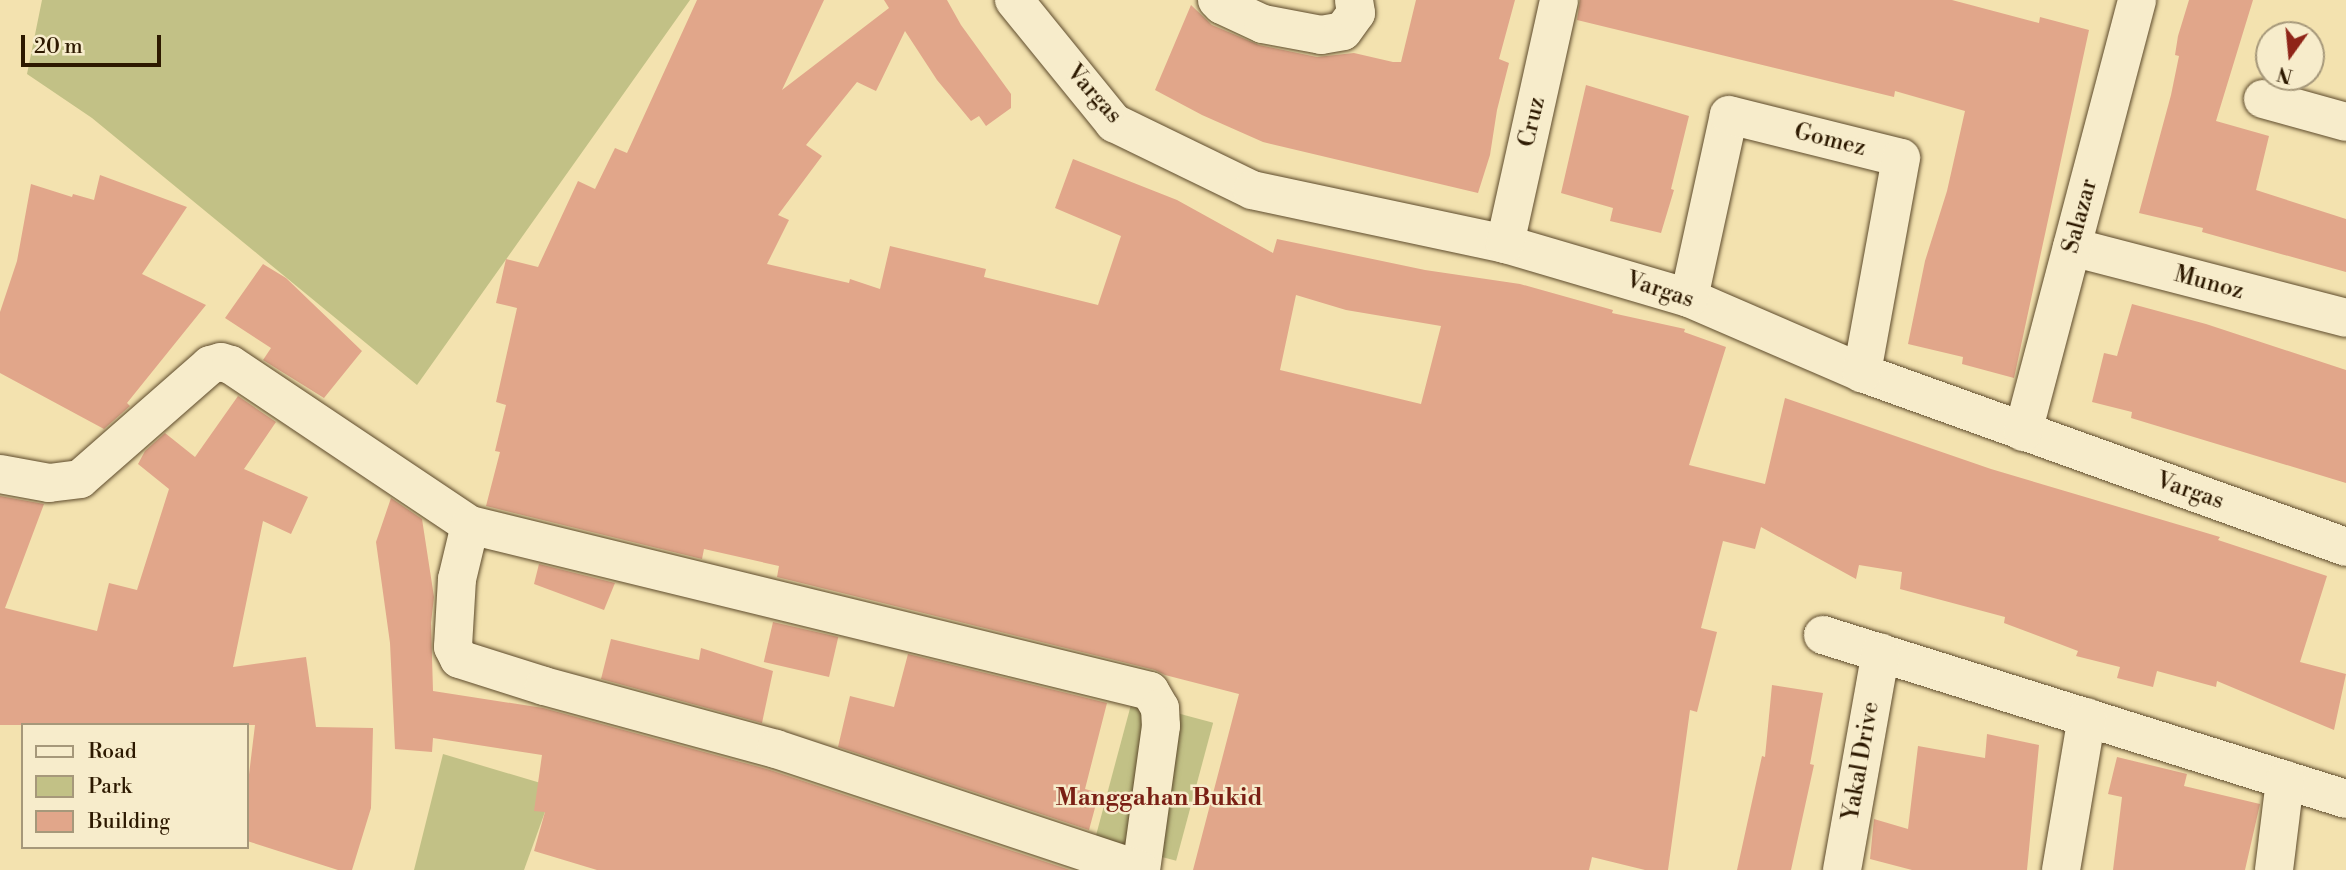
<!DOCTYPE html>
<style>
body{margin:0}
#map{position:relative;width:2346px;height:870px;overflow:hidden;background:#f3e2af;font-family:"Libre Bodoni",serif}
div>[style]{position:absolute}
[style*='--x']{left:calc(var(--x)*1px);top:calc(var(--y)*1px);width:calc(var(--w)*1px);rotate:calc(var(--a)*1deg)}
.green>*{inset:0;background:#c2c186;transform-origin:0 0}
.building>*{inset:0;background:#e1a68a;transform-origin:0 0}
.roads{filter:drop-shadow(0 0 2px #5e4b2c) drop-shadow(0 0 2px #5e4b2c)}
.minor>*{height:38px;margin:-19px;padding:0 19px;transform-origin:19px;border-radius:19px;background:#f7eccb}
span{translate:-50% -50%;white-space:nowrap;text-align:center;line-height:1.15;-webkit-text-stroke:5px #f7eccb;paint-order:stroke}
.street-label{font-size:23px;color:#2d1900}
.neighbourhood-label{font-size:24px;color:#7a1f14;font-weight:700}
.legend{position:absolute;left:21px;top:723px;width:228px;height:126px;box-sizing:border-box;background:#f7eccb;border:2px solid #a6987a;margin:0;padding:9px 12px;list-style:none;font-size:21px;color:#2d1900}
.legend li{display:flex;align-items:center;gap:14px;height:35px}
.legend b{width:35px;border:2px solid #a6987a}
.north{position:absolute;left:2255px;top:21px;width:70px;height:70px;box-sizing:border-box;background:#f7eccb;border:2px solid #a6987a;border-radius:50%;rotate:195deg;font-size:19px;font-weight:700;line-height:28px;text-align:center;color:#2d1900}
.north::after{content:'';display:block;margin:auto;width:24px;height:32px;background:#8f2418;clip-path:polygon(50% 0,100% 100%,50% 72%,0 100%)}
.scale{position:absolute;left:21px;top:35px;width:140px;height:32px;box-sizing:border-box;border:4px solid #2d1900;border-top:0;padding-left:9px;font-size:21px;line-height:24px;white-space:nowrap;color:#2d1900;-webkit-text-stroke:5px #f7eccb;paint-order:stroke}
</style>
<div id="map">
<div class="green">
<div style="clip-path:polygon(42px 0,690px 0,417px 385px,92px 118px,27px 74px)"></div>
<div style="left:1132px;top:701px;width:84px;height:143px;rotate:15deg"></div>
<div style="clip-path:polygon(443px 754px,554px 787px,524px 870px,414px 870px)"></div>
</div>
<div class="building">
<div style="clip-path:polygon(evenodd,697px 0,824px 0,782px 90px,889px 8px,884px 0,947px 0,961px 25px,1011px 94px,1011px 108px,986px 126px,979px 116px,971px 121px,937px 80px,905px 31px,876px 91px,857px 82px,806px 145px,822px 156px,778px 215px,789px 220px,767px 264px,849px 283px,850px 279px,880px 289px,890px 246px,986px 269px,984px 277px,1098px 305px,1121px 236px,1055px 208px,1073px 159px,1177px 200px,1273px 253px,1277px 239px,1425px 270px,1520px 284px,1613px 310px,1612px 313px,1685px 329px,1684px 332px,1726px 347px,1689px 465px,1765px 484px,1785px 398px,1991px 469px,2220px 537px,2218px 540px,2327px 576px,2300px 662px,2346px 674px,2334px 730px,2217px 681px,2216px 687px,2157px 671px,2153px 687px,2117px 678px,2120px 667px,2076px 656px,2078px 651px,2004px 623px,2005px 617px,1900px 589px,1902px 572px,1859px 565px,1856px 579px,1761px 527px,1755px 549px,1723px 541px,1701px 628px,1717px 632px,1697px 712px,1690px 710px,1668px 870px,1645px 870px,1592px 857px,1589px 870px,1193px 870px,1239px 694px,1165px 675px,1155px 670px,777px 577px,779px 566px,704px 549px,702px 559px,486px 506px,500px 452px,495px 451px,506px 405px,496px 402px,517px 308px,496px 303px,506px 259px,538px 267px,578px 181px,595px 189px,615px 148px,627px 153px,697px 0,1296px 295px,1346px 310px,1441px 326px,1421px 404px,1280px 370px,1296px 295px)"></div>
<div style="clip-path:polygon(1416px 0,1515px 0,1499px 59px,1509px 63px,1497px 110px,1490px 155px,1478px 193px,1263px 142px,1202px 115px,1155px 90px,1191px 5px,1212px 25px,1259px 45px,1317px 57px,1354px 53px,1393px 62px,1401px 62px)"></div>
<div style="clip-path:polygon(1580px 0,1952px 0,2039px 23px,2040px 17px,2089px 30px,2014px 378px,1962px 364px,1963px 357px,1908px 344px,1925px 261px,1947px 191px,1965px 111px,1895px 91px,1894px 97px,1577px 20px)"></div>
<div style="clip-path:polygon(2189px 0,2253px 0,2216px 121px,2269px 136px,2256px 190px,2346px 219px,2346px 272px,2202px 232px,2203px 228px,2139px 213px,2171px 95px,2179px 56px,2175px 55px,2178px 36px)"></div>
<div style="clip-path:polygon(1586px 85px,1689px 116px,1671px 189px,1674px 190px,1661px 233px,1610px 221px,1613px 208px,1561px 193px)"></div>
<div style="clip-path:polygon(100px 175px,187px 207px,142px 274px,206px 305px,127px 403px,130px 406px,104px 429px,0 373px,0 312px,17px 261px,31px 184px,72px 197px,73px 194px,94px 200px)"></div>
<div style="clip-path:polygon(263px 264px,286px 278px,362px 351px,324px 398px,263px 360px,271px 348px,225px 318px)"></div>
<div style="clip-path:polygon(2132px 304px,2206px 324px,2346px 370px,2346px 483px,2131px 418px,2132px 412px,2092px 402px,2104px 353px,2117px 356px)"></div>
<div style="clip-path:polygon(238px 396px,276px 422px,244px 469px,308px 497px,291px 534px,263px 521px,233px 667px,306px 657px,316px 727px,373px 728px,371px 808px,352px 870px,338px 870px,247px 841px,247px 791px,255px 725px,0 725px,0 496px,44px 504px,5px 608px,97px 631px,109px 583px,137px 590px,169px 489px,138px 464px,145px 451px,165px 433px,195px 457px)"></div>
<div style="clip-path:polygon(391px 498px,422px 519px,434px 597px,431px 623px,433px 691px,543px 708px,770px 770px,1070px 870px,597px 870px,534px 851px,545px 812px,534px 811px,542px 755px,433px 738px,432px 752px,395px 749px,390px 643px,376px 542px)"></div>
<div style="clip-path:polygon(539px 564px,615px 583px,604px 610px,534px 584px)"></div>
<div style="left:773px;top:622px;width:67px;height:41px;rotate:13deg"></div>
<div style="clip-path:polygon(611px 639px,699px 660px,701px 648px,773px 671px,762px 723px,601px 679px)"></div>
<div style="clip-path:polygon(908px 654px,1107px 703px,1085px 789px,1099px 793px,1089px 830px,838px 747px,850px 696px,894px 707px)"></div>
<div style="clip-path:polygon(1772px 685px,1823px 693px,1810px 764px,1814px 765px,1791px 870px,1737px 870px,1762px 756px,1765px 757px)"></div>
<div style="clip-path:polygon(1987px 734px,2039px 745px,2027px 870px,1912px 870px,1870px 859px,1874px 819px,1908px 829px,1918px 746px,1985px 758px)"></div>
<div style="clip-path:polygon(2117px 757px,2187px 774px,2184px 786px,2260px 804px,2245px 870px,2113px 870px,2122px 797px,2108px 794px)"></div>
</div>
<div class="roads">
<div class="minor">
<div style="--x:1014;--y:0;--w:159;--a:50.9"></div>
<div style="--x:1114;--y:123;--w:153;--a:25.9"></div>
<div style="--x:1252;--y:190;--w:259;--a:12"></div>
<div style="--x:1505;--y:244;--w:192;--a:16.4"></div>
<div style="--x:1689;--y:298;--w:189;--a:23.4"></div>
<div style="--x:1862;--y:373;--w:514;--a:19.77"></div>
<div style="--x:1217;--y:0;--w:7;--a:45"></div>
<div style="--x:1222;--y:5;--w:45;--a:24.9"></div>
<div style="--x:1263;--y:24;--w:59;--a:10.7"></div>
<div style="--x:1321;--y:35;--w:22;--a:-10"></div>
<div style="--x:1343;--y:31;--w:22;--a:-54"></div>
<div style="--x:1356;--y:13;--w:13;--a:-99"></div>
<div style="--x:2263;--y:99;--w:86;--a:15.5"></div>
<div style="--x:1505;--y:244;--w:250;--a:-77.5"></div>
<div style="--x:2072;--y:247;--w:283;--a:14.5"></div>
<div style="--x:1689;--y:298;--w:187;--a:-77.7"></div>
<div style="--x:1729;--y:115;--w:177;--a:14"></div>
<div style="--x:1901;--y:158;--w:219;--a:100.3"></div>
<div style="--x:2023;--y:432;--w:447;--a:-75.2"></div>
<div style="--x:0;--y:474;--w:50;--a:10.4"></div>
<div style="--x:49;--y:483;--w:31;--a:-7"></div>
<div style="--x:80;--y:479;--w:173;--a:-41.2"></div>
<div style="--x:210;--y:365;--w:11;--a:-15"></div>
<div style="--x:221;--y:362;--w:10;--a:17"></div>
<div style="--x:231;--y:365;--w:288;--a:33.8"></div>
<div style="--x:470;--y:525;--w:700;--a:13.72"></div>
<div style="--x:1150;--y:691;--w:20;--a:60"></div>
<div style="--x:1160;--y:708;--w:18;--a:87"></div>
<div style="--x:1161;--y:726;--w:145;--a:97.9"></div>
<div style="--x:470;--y:525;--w:56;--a:103.5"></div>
<div style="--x:457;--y:579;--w:68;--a:93.4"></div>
<div style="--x:453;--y:647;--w:13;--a:63"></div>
<div style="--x:459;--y:659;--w:89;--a:17.6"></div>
<div style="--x:544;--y:686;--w:240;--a:15.2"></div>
<div style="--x:776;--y:749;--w:383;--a:18.4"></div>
<div style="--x:1823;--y:635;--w:548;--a:17.41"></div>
<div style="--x:1842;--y:870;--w:221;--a:-79.9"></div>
<div style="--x:2061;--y:870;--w:155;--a:-80.4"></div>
<div style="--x:2274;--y:870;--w:91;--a:-83"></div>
</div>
</div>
<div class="street-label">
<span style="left:1094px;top:94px;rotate:48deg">Vargas</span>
<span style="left:1532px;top:122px;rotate:-77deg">Cruz</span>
<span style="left:1830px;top:140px;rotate:14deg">Gomez</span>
<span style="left:2080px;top:216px;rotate:-75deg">Salazar</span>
<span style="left:2209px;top:283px;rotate:15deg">Munoz</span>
<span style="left:1660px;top:290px;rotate:18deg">Vargas</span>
<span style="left:2190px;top:491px;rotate:19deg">Vargas</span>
<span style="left:1861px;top:761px;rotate:-80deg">Yakal Drive</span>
</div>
<div class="neighbourhood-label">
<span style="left:1159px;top:799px">Manggahan Bukid</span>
</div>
<ul class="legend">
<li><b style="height:9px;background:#f7eccb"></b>Road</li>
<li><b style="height:19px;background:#c2c186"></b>Park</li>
<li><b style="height:19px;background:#e1a68a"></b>Building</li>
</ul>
<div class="north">N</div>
<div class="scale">20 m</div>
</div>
